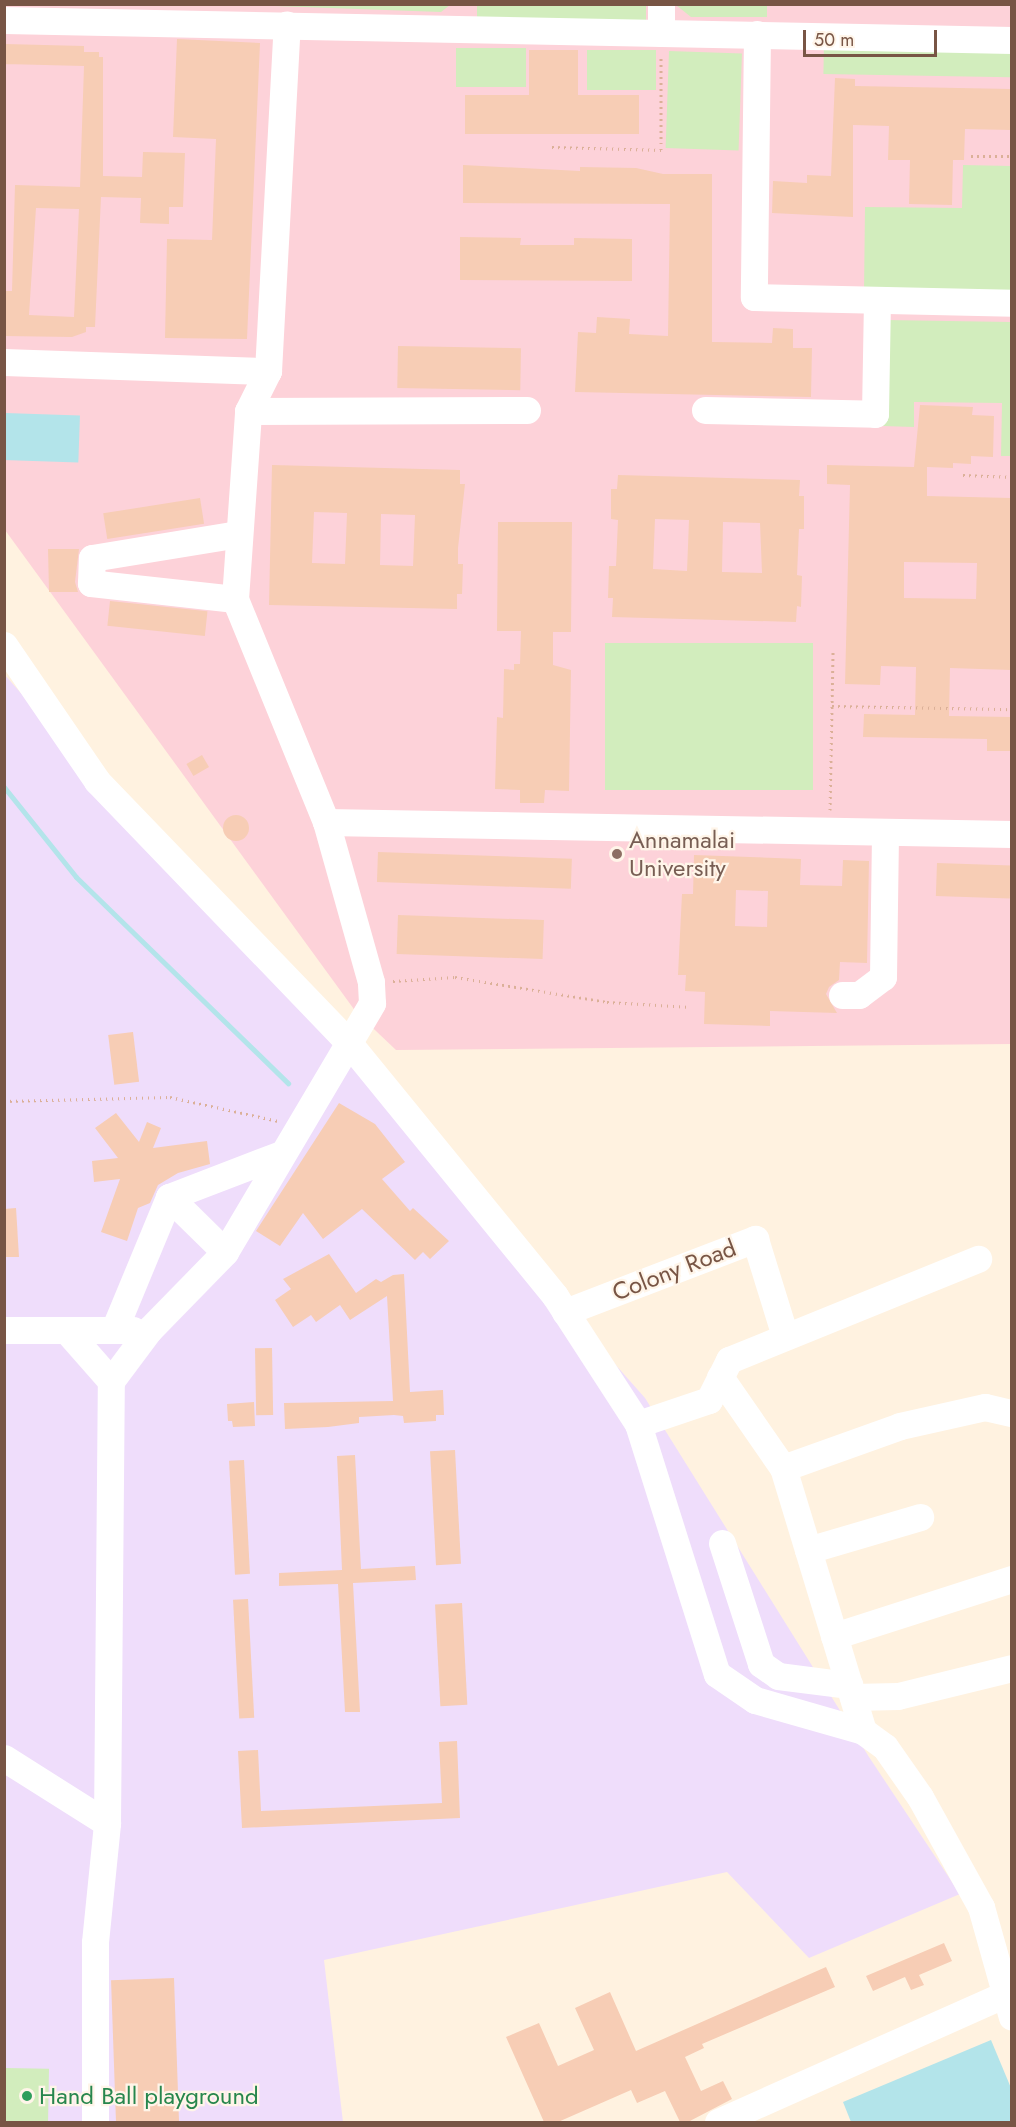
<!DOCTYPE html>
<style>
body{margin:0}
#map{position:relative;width:1016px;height:2127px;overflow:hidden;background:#fff2e0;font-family:Jost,sans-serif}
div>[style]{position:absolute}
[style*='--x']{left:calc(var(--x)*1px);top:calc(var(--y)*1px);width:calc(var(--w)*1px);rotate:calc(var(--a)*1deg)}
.education>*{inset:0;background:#efddfb}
.medical>*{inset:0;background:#fdd2d9}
.green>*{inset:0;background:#d2edbd;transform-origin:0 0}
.water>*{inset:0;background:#b3e4ea;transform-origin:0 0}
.stream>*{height:5px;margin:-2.5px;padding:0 2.5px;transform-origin:2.5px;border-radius:2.5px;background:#b3e4ea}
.building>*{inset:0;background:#f7cdb5;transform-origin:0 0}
.round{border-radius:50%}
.path>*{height:3px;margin-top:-1.5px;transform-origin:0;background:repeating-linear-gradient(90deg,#dbb098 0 1.5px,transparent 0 6px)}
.minor>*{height:27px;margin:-13.5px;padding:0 13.5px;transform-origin:13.5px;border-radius:13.5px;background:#fff}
.dots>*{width:16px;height:16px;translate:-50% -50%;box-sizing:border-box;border:3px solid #fff5e9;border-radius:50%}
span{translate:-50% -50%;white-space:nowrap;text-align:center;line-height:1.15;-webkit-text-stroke:4.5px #fff5e9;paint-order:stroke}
.education-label{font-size:24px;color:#785e54}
.left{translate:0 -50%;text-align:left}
.street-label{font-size:24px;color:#785545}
.leisure-label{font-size:24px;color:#27864d}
.frame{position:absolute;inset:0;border:6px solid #785545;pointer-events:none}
.scale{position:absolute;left:803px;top:30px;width:134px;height:27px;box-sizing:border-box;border:3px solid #785545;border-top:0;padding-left:8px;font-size:18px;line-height:21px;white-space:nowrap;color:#785545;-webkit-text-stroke:4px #fff5e9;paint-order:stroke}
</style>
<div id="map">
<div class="education">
<div style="clip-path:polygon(4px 674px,645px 1398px,869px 1757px,960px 1894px,809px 1958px,727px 1872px,324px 1960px,343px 2122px,5px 2122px)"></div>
</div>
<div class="medical">
<div style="clip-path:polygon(4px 5px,1011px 5px,1011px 1044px,396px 1050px,356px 1012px,5px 530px)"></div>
</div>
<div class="green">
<div style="clip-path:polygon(245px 5px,450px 5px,441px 12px)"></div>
<div style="left:477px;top:5px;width:169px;height:16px"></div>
<div style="clip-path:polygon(676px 5px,767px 5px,767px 17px,691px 17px)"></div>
<div style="left:824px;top:40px;width:187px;height:34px;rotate:1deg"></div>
<div style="left:456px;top:48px;width:70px;height:39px"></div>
<div style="left:587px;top:50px;width:69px;height:40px"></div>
<div style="left:669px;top:51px;width:73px;height:97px;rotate:2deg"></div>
<div style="clip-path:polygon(963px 165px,1011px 166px,1011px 294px,864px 292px,865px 207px,962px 208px)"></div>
<div style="clip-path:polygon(885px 320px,1011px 322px,1011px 456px,1001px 456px,1002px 403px,914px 402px,914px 427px,883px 426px)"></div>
<div style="left:813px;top:643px;width:147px;height:208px;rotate:90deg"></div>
<div style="left:5px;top:2068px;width:44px;height:54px;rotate:1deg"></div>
</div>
<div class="water">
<div style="left:5px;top:413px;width:75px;height:47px;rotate:2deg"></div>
<div style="clip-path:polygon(991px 2040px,1011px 2088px,1011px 2122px,851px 2122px,843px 2102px)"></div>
</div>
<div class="stream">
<div style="--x:4;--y:787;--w:115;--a:51.3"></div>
<div style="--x:76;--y:877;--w:296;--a:44.2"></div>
</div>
<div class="building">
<div style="clip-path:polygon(177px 39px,260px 43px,247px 339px,165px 338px,167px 239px,212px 240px,216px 139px,173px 137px)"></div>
<div style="clip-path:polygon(evenodd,5px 44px,84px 46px,84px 52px,99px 52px,99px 57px,103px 57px,103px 176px,142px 177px,143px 152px,185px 153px,183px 207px,169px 207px,169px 224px,140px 223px,141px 198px,101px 197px,95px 327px,86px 327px,86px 332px,72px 337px,4px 336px,4px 291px,12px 291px,15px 185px,80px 187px,84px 66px,5px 64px,5px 44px,36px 208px,79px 209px,74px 317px,29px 315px,36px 208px)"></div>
<div style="clip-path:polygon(529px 50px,578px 50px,578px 95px,639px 95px,639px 134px,465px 134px,465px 95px,529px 95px)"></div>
<div style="clip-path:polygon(835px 78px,855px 79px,855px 86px,1011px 89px,1011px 130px,965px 129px,964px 160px,953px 160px,952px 205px,909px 204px,910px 160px,888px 160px,889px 126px,853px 125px,853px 217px,772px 213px,773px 181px,807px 183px,807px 175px,831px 176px)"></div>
<div style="clip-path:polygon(463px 165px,580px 171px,580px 167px,636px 168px,663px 174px,712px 174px,712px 342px,772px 343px,773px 328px,793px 329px,793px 348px,812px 348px,811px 397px,575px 392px,578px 332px,596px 333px,597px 317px,630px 319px,629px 334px,668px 336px,670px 204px,463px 203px)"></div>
<div style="clip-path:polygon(460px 237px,521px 238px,520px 245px,574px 245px,574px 238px,632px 239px,632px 281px,460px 280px)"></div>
<div style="left:398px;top:346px;width:123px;height:42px;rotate:1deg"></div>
<div style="clip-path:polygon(evenodd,920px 405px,973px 407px,972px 415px,994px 416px,993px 457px,971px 456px,971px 464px,953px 463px,953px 468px,927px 467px,927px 496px,1011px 498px,1011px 670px,950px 668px,949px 716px,1011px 717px,1011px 751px,987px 751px,987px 739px,863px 737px,864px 714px,915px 715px,916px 667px,881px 666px,880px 685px,845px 684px,850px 485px,827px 484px,827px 465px,914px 467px,920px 405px,904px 562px,977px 563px,976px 599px,904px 598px,904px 562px)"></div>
<div style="clip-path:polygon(evenodd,272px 465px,460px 470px,460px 484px,465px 484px,458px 548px,458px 564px,463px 564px,462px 594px,457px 594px,457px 609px,269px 605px,272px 465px,314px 512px,347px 513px,345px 564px,312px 563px,314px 512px,272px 465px,381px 514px,415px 515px,413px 566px,380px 565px,381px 514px)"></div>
<div style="clip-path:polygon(evenodd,618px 475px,800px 480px,799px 496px,804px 496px,804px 529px,799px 529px,797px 575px,802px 576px,801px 607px,797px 606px,796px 622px,612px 617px,613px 598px,608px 598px,609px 566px,616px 566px,618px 520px,611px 519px,611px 489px,617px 489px,618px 475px,655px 519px,689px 520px,687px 571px,653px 569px,655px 519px,618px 475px,723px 522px,760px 523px,762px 573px,722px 572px,723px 522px)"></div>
<div style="left:200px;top:498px;width:26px;height:98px;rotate:81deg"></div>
<div style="clip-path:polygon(498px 522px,572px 522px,571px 632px,553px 632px,553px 665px,571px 670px,569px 791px,545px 790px,544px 803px,520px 803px,520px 790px,495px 789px,497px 717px,503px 718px,504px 669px,514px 670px,514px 664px,520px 664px,521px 631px,497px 631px)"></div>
<div style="clip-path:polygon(48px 549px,79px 549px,75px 582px,78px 592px,49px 592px)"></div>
<div style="left:110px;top:601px;width:98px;height:25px;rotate:6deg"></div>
<div style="left:202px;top:755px;width:14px;height:18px;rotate:60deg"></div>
<div class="round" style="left:223px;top:815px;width:26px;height:26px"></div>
<div style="left:378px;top:852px;width:194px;height:30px;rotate:2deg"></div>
<div style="clip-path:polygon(evenodd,694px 855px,801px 859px,800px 885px,842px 886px,843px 860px,869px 861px,867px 963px,840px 962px,839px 980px,829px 987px,826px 994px,837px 1013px,770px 1011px,770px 1026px,704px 1024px,705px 992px,685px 991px,686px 975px,678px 975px,682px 894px,693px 894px,694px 855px,736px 890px,768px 891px,767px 927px,735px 926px,736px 890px)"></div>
<div style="left:937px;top:863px;width:74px;height:33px;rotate:2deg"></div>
<div style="left:398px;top:915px;width:146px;height:39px;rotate:2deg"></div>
<div style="left:133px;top:1032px;width:50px;height:25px;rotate:83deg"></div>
<div style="clip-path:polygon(339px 1103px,375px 1124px,405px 1162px,382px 1179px,410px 1211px,413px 1208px,449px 1241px,430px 1259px,423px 1252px,415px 1260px,362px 1209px,323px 1239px,303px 1213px,280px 1246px,256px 1231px)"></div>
<div style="clip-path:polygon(116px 1113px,139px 1142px,147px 1122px,161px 1128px,153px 1148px,207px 1141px,210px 1164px,178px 1173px,158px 1185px,150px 1203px,138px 1208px,127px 1241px,101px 1232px,120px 1179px,94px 1182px,92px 1161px,118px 1158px,95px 1128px)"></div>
<div style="clip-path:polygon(16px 1208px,19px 1257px,4px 1257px,4px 1209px)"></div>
<div style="clip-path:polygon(329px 1254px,356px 1293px,376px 1279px,381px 1282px,393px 1275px,404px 1274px,410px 1392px,443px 1390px,444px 1415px,436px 1415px,436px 1421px,404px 1423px,403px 1416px,394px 1415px,359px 1417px,359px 1423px,328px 1427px,285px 1429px,284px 1403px,393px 1401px,387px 1296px,350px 1320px,340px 1305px,316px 1322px,311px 1315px,293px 1327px,275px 1300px,291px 1289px,283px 1279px)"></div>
<div style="left:272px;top:1348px;width:67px;height:17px;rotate:89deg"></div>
<div style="clip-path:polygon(254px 1402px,255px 1426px,233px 1427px,232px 1421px,228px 1421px,227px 1404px)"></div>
<div style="left:455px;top:1450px;width:114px;height:25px;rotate:87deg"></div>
<div style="clip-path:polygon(355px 1455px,361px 1569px,415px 1566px,416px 1580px,353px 1583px,360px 1712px,345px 1712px,338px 1584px,279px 1586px,279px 1573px,342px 1570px,337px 1456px)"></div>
<div style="left:244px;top:1460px;width:114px;height:15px;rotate:87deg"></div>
<div style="left:248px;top:1599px;width:119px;height:15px;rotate:87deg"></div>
<div style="left:462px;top:1603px;width:102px;height:27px;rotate:87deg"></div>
<div style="clip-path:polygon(457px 1741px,460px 1818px,242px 1828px,238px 1751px,258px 1750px,261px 1811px,442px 1803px,439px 1742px)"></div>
<div style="clip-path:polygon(944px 1943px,952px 1961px,919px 1975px,924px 1985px,911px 1990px,905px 1977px,873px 1991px,866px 1976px)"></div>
<div style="clip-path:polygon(826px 1967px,835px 1987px,702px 2044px,704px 2048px,685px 2057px,701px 2091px,723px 2081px,732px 2099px,688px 2122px,680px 2122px,665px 2091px,637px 2103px,631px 2090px,558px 2122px,544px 2122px,506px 2037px,539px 2023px,558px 2066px,594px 2050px,575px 2008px,610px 1992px,636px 2051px)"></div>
<div style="left:174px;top:1978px;width:144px;height:63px;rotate:88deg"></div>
</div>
<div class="path">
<div style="--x:552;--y:147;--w:109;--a:1.6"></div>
<div style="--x:661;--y:150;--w:95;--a:-90"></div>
<div style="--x:971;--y:156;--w:41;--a:0"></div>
<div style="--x:963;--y:475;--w:49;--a:2.3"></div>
<div style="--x:832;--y:706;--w:180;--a:1"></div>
<div style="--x:830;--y:810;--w:160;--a:-88.9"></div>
<div style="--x:393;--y:981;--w:62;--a:-3.7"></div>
<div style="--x:455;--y:977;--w:154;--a:9.3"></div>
<div style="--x:607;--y:1002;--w:84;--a:3.4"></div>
<div style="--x:4;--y:1101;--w:166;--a:-1.4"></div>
<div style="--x:170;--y:1097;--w:111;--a:12.5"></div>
</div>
<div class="minor">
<div style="--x:661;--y:4;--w:29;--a:90"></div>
<div style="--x:4;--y:20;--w:1008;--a:1.14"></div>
<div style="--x:757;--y:34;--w:263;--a:90.7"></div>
<div style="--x:754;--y:297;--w:258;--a:1.3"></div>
<div style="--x:4;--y:362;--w:264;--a:2"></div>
<div style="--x:705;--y:410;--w:170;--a:1.3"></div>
<div style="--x:875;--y:414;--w:114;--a:-89"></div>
<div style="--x:248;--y:411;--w:279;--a:-0.2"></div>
<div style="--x:235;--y:599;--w:145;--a:-173.7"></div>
<div style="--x:91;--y:583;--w:25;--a:-88"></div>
<div style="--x:92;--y:558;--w:149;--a:-9.3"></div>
<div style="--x:4;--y:645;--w:165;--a:55.6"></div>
<div style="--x:97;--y:781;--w:362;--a:46.1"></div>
<div style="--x:348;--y:1042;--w:328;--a:50.8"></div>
<div style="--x:555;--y:1296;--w:153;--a:57"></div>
<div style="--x:638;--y:1424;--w:262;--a:72.5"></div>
<div style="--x:717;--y:1674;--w:46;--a:34.4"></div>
<div style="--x:755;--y:1700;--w:112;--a:16"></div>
<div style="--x:863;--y:1731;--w:27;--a:36"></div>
<div style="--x:885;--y:1747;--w:61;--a:55"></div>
<div style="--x:920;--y:1797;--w:126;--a:61"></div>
<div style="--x:981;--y:1907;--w:114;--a:74.3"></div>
<div style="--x:326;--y:822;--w:686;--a:1"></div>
<div style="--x:842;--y:995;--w:17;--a:0"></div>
<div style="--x:859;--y:995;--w:30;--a:-37"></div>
<div style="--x:883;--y:977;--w:144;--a:-89.2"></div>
<div style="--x:169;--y:1197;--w:78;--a:44.5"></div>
<div style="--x:565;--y:1312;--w:204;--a:-21"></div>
<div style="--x:755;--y:1239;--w:102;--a:72.8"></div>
<div style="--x:4;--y:1330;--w:129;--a:0"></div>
<div style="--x:114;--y:1330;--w:144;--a:-67.5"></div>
<div style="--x:169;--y:1197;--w:120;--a:-21"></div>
<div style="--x:67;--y:1331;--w:67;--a:48.7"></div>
<div style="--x:720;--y:1377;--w:111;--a:55.3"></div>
<div style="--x:638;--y:1424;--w:75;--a:-18.7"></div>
<div style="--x:709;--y:1400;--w:45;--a:-63.4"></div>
<div style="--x:729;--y:1360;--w:269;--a:-22.1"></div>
<div style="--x:722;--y:1543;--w:127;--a:72.1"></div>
<div style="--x:761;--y:1664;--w:21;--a:35"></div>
<div style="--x:778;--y:1676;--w:72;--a:7.2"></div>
<div style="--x:808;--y:1550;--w:117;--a:-16.4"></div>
<div style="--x:834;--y:1636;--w:187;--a:-17.8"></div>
<div style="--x:853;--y:1697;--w:45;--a:-1.3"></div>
<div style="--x:898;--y:1696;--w:117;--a:-13.8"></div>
<div style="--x:863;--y:1731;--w:275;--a:-106.9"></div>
<div style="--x:783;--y:1468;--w:124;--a:-19.7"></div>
<div style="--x:900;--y:1426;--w:87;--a:-12.6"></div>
<div style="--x:985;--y:1407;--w:28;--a:13"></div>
<div style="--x:4;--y:1758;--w:122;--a:32.3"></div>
<div style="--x:95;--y:2122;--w:180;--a:-90"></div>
<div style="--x:95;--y:1942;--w:120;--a:-84.2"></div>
<div style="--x:107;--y:1823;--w:442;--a:-89.5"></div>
<div style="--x:111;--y:1381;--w:64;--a:-53.3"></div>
<div style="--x:149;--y:1330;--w:109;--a:-45.7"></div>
<div style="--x:225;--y:1252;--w:289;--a:-59.4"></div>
<div style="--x:372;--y:1003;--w:21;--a:-93"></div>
<div style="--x:371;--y:982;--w:166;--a:-105.7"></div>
<div style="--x:326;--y:822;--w:241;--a:-112.2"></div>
<div style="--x:235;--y:599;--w:188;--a:-86"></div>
<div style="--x:248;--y:411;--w:45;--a:-63.4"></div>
<div style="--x:268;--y:371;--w:347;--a:-86.9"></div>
<div style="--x:718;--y:2122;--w:322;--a:-24"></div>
</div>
<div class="dots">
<div style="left:617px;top:854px;background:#8d6e63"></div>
<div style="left:27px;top:2096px;background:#2e9e5b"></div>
</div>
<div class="education-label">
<span class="left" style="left:629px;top:854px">Annamalai<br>University</span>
</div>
<div class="street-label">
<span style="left:674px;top:1270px;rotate:-21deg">Colony Road</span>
</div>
<div class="leisure-label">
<span class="left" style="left:39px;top:2096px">Hand Ball playground</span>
</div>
<div class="frame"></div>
<div class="scale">50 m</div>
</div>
